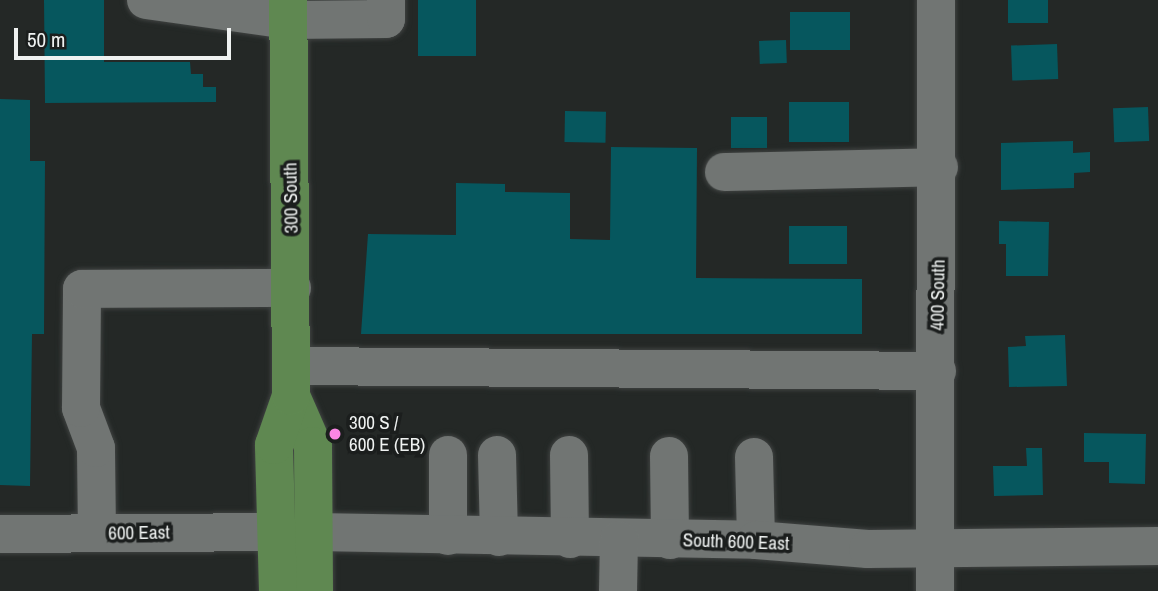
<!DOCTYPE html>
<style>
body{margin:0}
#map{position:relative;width:1158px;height:591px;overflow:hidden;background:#242826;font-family:"Archivo Narrow",sans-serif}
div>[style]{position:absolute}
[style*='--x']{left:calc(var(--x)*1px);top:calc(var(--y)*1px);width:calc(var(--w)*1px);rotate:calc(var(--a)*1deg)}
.building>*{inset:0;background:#06575e;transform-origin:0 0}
.roads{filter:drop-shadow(0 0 2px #3f4241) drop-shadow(0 0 2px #3f4241)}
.minor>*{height:38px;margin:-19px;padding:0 19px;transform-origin:19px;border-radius:19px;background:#717573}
.major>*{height:38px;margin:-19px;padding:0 19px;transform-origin:19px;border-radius:19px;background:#5f8851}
.dots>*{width:19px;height:19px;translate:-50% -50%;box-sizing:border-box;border:4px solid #1b1e1d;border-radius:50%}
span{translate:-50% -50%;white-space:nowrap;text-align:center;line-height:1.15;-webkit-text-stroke:7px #1b1e1d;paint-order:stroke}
.street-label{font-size:19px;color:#eff2f1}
.poi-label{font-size:19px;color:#eff2f1}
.left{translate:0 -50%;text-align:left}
.scale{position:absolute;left:14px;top:28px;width:217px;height:32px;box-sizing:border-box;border:4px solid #eff2f1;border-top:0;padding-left:9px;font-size:21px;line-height:24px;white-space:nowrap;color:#eff2f1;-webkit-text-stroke:5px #1b1e1d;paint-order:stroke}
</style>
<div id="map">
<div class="building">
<div style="clip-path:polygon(44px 0,104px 0,104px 62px,190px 62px,191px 74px,203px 74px,203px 87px,216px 87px,216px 102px,45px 103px)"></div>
<div style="left:418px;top:0;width:58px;height:56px"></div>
<div style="left:1008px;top:0;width:40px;height:23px"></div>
<div style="left:850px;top:12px;width:38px;height:60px;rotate:90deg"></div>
<div style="left:786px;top:40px;width:23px;height:27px;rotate:88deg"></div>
<div style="left:1057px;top:44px;width:35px;height:46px;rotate:88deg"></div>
<div style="clip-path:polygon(0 99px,30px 100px,30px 161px,45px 161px,44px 334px,32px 334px,30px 486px,0 485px)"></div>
<div style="left:789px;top:102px;width:60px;height:40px"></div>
<div style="left:1148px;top:107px;width:34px;height:35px;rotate:88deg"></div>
<div style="left:565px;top:111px;width:41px;height:31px;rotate:1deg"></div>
<div style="left:767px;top:117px;width:31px;height:36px;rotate:90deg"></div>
<div style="clip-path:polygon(1073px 141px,1073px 153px,1090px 152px,1090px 172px,1074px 173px,1074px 188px,1001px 190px,1001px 143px)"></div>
<div style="clip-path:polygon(611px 147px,697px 148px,696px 278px,862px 279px,862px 334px,361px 334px,368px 234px,456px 235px,456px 183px,505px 184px,505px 192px,570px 193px,570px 239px,610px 240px)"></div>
<div style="clip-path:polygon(999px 221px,1049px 222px,1048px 276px,1006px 276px,1006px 244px,999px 244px)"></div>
<div style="left:789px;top:226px;width:58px;height:38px"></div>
<div style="clip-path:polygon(1065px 335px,1067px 386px,1009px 387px,1008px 347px,1026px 346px,1025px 336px)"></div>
<div style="clip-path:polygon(1084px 433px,1146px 434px,1145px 484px,1109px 483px,1109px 462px,1084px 462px)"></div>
<div style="clip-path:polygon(1026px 448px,1042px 448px,1043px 495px,994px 496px,993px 466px,1027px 466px)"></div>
</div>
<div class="roads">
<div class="minor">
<div style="--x:146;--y:0;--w:143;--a:8"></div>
<div style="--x:288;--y:20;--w:98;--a:-0.6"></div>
<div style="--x:386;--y:19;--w:19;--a:-90"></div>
<div style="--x:724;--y:172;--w:215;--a:-1.3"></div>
<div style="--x:292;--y:366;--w:645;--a:0.44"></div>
<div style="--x:448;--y:455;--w:81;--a:90"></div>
<div style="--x:497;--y:455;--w:82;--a:88.6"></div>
<div style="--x:569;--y:455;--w:84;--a:89.3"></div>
<div style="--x:669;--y:456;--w:84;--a:89.3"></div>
<div style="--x:754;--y:457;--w:83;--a:88.6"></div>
<div style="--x:315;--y:532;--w:441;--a:1"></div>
<div style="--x:756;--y:540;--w:112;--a:4.6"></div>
<div style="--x:868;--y:549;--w:290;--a:-0.6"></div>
<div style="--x:97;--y:533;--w:85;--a:-90.7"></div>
<div style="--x:96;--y:448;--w:43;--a:-110.6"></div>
<div style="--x:81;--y:408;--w:119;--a:-89.5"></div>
<div style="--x:82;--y:289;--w:210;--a:-0.3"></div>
<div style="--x:0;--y:534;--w:277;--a:-0.4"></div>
<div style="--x:618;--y:591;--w:51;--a:-88.9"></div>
<div style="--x:935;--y:591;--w:591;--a:-89.9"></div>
</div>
<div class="major">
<div style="--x:291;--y:396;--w:55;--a:66.3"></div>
<div style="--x:313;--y:446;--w:145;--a:89.6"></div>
<div style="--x:278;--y:591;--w:146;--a:-91.6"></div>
<div style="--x:274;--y:445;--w:52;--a:-70.9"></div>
<div style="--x:291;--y:396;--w:396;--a:-90.4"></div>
</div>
</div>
<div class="dots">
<div style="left:335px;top:434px;background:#fb86e5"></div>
</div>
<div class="street-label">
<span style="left:291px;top:198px;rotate:-91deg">300 South</span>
<span style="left:938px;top:295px;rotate:-89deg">400 South</span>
<span style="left:139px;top:533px;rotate:-1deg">600 East</span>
<span style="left:736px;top:542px;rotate:2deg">South 600 East</span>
</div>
<div class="poi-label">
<span class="left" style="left:349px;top:434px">300 S /<br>600 E (EB)</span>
</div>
<div class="scale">50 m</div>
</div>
